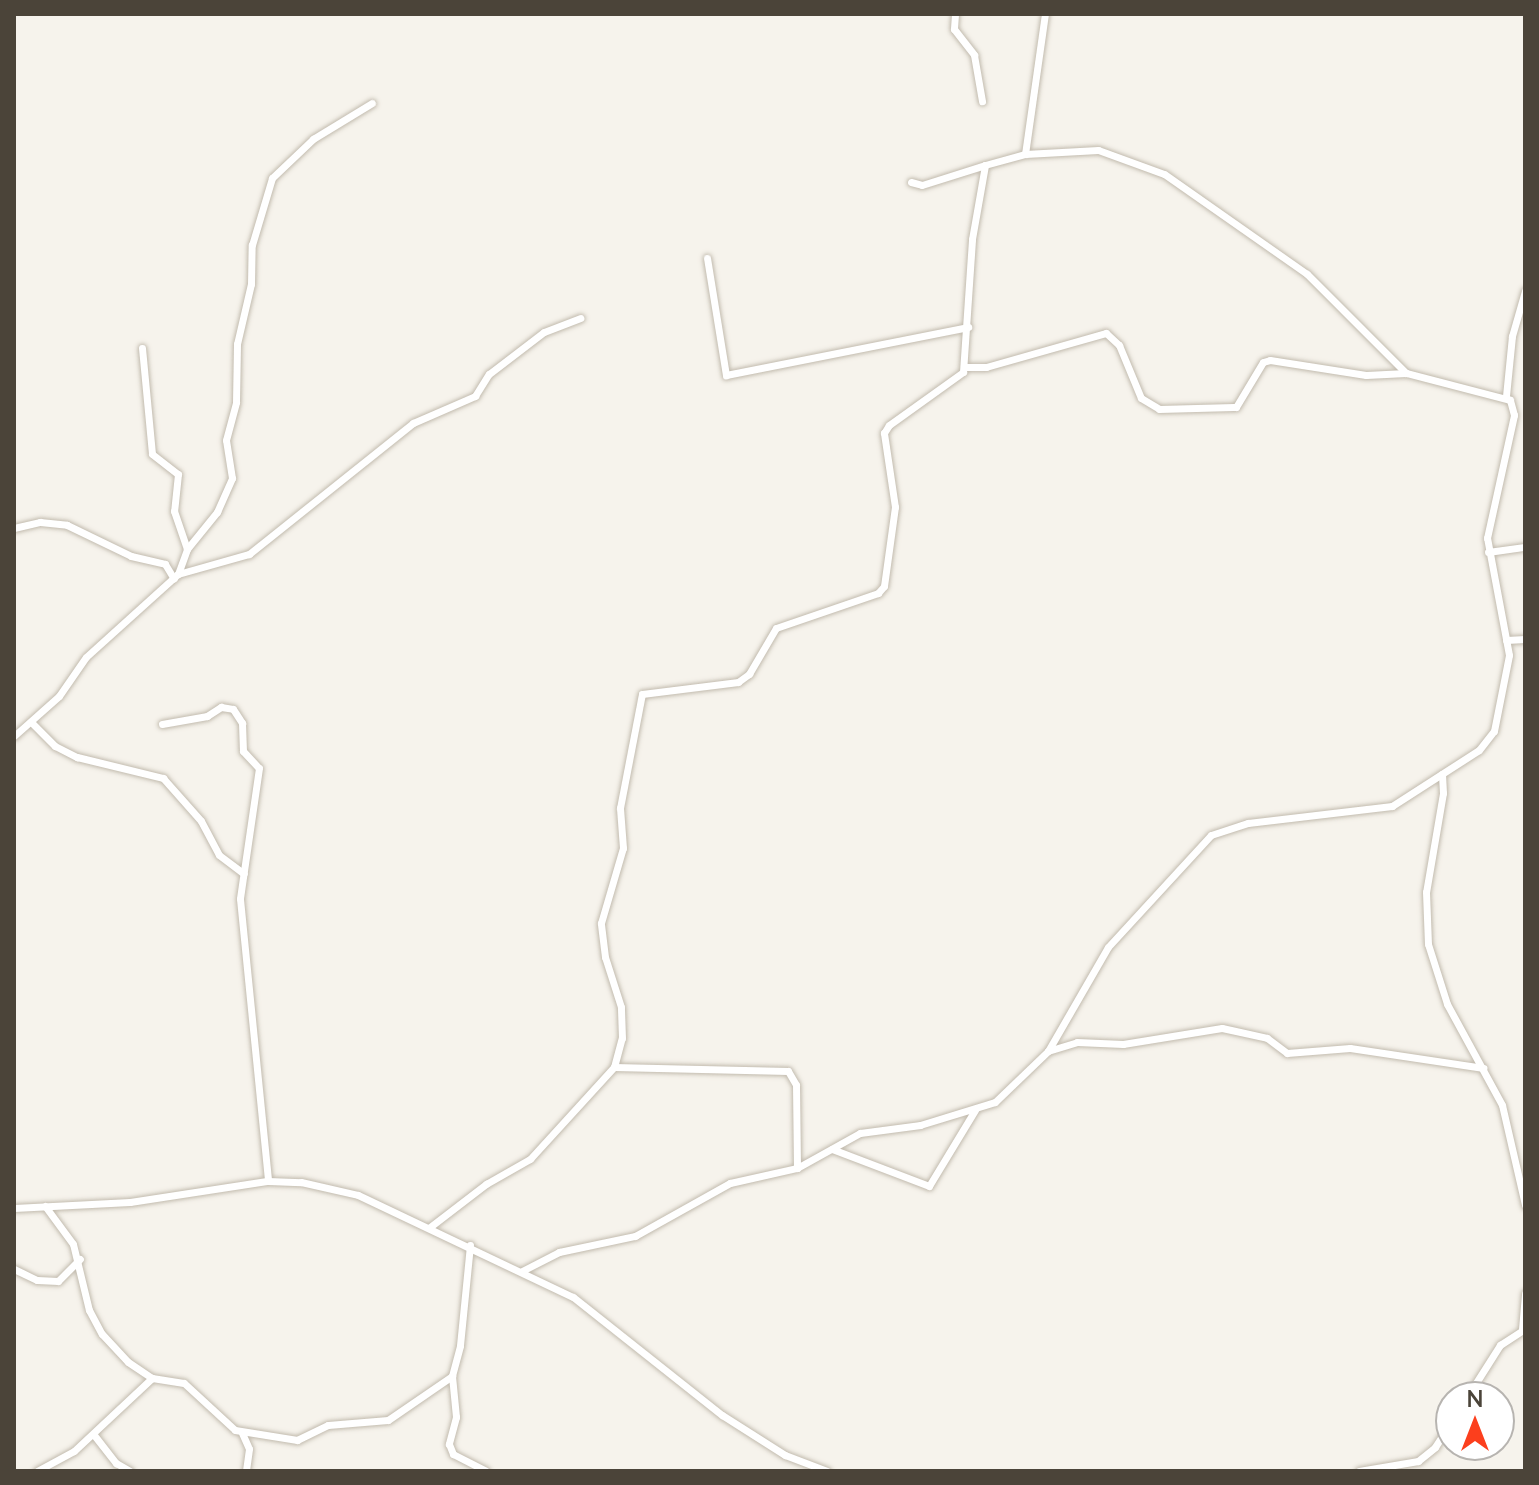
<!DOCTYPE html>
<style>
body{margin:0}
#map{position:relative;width:1539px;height:1485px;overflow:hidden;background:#f6f3ec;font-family:Lato,sans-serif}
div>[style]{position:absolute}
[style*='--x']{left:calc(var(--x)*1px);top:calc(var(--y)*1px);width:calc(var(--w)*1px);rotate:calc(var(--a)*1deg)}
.roads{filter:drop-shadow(0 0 2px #c2bbae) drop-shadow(0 0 2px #c2bbae)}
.street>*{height:7px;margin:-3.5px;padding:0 3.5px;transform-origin:3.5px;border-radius:3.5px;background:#fff}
span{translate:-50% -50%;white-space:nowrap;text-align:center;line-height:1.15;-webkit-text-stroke:7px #fff;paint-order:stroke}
.frame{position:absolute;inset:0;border:16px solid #4b4439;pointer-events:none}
.north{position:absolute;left:1435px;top:1381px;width:80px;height:80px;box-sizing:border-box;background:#fff;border:2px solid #b7b4b0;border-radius:50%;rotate:0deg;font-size:22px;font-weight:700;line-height:32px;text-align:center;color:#4b4439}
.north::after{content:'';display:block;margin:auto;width:28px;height:36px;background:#fc3f1d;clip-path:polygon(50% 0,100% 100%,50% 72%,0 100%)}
</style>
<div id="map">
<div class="roads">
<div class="street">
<div style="--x:955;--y:14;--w:15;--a:94"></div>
<div style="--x:954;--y:29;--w:33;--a:52"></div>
<div style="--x:974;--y:55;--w:47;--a:80.1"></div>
<div style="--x:911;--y:182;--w:11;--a:15"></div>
<div style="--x:922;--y:185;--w:66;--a:-17.6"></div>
<div style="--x:707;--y:258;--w:119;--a:80.8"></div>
<div style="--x:726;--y:375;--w:247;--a:-11.2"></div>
<div style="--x:142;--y:348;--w:106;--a:84.6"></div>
<div style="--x:152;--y:454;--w:33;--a:38"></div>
<div style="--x:178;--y:474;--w:37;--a:96"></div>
<div style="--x:174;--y:511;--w:40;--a:71.1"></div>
<div style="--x:965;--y:367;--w:21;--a:0"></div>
<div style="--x:986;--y:367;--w:125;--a:-15.8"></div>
<div style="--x:1106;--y:333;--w:18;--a:43"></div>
<div style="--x:1119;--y:345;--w:57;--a:67.5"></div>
<div style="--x:1141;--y:398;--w:21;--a:31"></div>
<div style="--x:1159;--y:409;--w:77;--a:-1.5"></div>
<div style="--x:1236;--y:407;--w:52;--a:-59"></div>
<div style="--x:1263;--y:362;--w:7;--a:-16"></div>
<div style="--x:1270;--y:360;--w:97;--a:8.9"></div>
<div style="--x:1366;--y:375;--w:40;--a:-2.9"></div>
<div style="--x:1506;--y:396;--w:60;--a:-84.3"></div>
<div style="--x:1512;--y:336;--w:47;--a:-73.9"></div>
<div style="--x:14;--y:528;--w:27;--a:-13"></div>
<div style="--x:40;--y:522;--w:27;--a:6"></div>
<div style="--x:67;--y:525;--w:71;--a:25.8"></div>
<div style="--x:131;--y:556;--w:35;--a:13"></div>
<div style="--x:165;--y:564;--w:17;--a:59"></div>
<div style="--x:1488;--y:552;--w:37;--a:-8"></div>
<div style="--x:178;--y:574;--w:74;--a:-15.7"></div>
<div style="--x:249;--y:554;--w:210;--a:-38.6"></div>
<div style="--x:413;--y:423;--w:68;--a:-23.5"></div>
<div style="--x:475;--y:396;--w:26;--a:-58"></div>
<div style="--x:489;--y:374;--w:69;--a:-37.4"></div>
<div style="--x:544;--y:332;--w:39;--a:-21"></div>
<div style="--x:1506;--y:640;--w:19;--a:-3"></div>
<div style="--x:33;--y:724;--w:31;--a:45"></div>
<div style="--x:55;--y:746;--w:25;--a:27"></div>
<div style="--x:77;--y:757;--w:89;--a:13.7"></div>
<div style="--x:163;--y:778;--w:57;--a:48.5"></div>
<div style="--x:201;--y:821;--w:38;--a:62"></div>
<div style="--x:219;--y:855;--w:31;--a:37"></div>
<div style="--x:162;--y:724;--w:46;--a:-10.1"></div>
<div style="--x:207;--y:716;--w:17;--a:-33"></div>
<div style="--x:221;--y:707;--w:12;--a:9"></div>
<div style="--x:233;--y:709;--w:17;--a:57"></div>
<div style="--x:242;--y:723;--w:28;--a:88"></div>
<div style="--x:243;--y:751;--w:23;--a:47"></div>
<div style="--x:259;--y:768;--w:132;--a:98.3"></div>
<div style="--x:240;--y:899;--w:283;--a:84.3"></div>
<div style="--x:14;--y:736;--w:60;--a:-41.6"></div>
<div style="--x:59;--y:696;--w:47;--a:-55.3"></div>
<div style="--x:86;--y:657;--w:124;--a:-42.1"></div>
<div style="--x:178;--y:574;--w:27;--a:-70"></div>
<div style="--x:187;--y:549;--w:48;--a:-51"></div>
<div style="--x:217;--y:512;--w:37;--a:-66"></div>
<div style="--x:232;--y:478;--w:38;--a:-99"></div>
<div style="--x:226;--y:440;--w:39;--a:-75"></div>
<div style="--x:236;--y:402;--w:58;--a:-89"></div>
<div style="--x:237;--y:344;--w:62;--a:-76.9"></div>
<div style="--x:251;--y:284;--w:39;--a:-89"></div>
<div style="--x:252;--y:245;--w:70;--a:-73.4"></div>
<div style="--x:272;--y:178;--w:57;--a:-43.6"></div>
<div style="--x:313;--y:139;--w:69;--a:-31.4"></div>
<div style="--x:1442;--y:774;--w:19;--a:87"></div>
<div style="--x:1443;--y:793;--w:100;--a:99.7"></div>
<div style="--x:1426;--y:892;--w:52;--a:87.8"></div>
<div style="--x:1428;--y:944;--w:63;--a:72.4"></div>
<div style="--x:1447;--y:1004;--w:115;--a:61.4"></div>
<div style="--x:1502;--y:1105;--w:103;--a:77"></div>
<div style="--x:1048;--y:1051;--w:30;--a:-17"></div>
<div style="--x:1077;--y:1042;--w:46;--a:2.5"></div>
<div style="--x:1123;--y:1044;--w:100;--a:-9.2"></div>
<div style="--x:1222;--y:1028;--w:46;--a:12.5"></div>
<div style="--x:1267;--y:1038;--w:25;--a:37"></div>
<div style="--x:1287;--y:1053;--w:63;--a:-4.5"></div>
<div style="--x:1350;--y:1048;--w:135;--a:8.5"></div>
<div style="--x:614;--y:1067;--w:174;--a:1.3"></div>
<div style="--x:788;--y:1071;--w:16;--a:60"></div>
<div style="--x:796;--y:1085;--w:83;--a:89.3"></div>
<div style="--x:832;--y:1149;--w:104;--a:20.9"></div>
<div style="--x:929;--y:1186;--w:89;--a:-58.8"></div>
<div style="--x:45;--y:1206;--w:47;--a:53.6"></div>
<div style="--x:73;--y:1244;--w:68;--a:76.4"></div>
<div style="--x:89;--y:1310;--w:27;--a:62"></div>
<div style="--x:102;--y:1334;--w:38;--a:47"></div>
<div style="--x:128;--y:1362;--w:29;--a:34"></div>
<div style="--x:14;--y:1208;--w:116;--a:-3"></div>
<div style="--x:130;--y:1202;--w:140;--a:-8.7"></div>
<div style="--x:268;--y:1181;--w:33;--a:2"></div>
<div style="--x:301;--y:1182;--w:58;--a:12.8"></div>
<div style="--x:358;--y:1195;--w:238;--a:25.4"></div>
<div style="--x:573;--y:1297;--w:190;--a:38.4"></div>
<div style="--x:722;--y:1415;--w:75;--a:32.4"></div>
<div style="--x:785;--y:1455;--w:45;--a:20.9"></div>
<div style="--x:430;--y:1227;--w:71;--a:-37.5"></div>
<div style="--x:486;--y:1184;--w:51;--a:-29.6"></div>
<div style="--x:530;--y:1159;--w:125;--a:-47.6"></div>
<div style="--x:614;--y:1067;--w:30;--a:-75"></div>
<div style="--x:622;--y:1038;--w:31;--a:-92"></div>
<div style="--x:621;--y:1007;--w:52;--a:-107.7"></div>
<div style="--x:605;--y:957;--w:34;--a:-97"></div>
<div style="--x:601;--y:923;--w:78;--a:-73.7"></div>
<div style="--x:623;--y:848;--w:40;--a:-94.3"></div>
<div style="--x:620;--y:808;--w:116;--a:-79.1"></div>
<div style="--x:642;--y:694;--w:97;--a:-7.1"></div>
<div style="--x:738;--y:682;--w:14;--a:-36"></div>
<div style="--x:749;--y:674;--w:53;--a:-59.6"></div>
<div style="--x:776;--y:628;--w:108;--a:-18.9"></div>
<div style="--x:878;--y:593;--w:9;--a:-49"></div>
<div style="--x:884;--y:586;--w:80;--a:-82.1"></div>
<div style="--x:895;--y:507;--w:75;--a:-98.5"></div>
<div style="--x:884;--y:433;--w:9;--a:-58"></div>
<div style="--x:889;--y:425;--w:91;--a:-35.6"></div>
<div style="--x:963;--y:372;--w:133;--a:-86.1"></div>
<div style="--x:972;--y:239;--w:75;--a:-80"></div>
<div style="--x:985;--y:165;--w:41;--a:-15.4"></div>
<div style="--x:1025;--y:154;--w:141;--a:-81.9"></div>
<div style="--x:470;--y:1245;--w:101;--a:95.7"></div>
<div style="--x:460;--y:1346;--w:31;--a:105"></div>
<div style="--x:452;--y:1376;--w:41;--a:84.4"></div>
<div style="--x:456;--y:1417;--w:28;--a:105"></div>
<div style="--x:449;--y:1444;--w:11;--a:68"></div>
<div style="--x:453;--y:1454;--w:37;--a:27"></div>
<div style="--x:14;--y:1269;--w:25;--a:26"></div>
<div style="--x:37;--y:1280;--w:21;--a:3"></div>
<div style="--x:58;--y:1281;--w:31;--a:-45"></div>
<div style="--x:522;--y:1271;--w:42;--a:-27.2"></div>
<div style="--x:559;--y:1252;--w:78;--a:-11.9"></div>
<div style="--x:635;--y:1236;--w:109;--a:-29.2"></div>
<div style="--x:730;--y:1183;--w:69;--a:-12.6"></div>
<div style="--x:797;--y:1168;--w:72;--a:-29.1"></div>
<div style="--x:860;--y:1133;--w:61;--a:-7.6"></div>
<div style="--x:920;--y:1125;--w:78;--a:-17"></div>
<div style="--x:995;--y:1102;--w:74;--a:-43.9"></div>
<div style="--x:1048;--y:1051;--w:120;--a:-60"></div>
<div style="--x:1108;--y:947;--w:152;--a:-47.4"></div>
<div style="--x:1211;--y:835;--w:39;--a:-18"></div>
<div style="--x:1248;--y:823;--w:145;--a:-6.7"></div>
<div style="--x:1392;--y:806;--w:103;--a:-32.8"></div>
<div style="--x:1479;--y:750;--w:24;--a:-52"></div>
<div style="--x:1494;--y:731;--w:77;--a:-78.8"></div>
<div style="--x:1509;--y:655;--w:119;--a:-100.6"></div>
<div style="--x:1487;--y:538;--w:126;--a:-77.6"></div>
<div style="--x:1514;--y:415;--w:16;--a:-105"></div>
<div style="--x:1510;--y:400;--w:107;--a:-165.4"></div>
<div style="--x:1406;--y:373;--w:140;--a:-135"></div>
<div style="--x:1307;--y:274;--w:174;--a:-145"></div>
<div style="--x:1164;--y:174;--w:70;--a:-160"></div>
<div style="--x:1098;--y:150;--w:73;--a:176.9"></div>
<div style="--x:1522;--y:1329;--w:36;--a:-85"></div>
<div style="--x:1467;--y:1397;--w:62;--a:-57.6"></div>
<div style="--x:1500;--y:1345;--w:30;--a:-33"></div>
<div style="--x:242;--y:1433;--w:17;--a:66"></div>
<div style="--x:249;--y:1449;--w:22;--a:98"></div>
<div style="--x:94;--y:1435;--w:36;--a:52"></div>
<div style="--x:116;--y:1463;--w:16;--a:30"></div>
<div style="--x:37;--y:1471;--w:42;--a:-28.4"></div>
<div style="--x:74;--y:1451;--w:107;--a:-43.1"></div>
<div style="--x:152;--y:1378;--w:32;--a:9"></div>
<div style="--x:184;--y:1383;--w:69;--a:42.7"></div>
<div style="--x:235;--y:1430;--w:63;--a:9.2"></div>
<div style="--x:297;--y:1440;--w:34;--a:-26"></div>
<div style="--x:328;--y:1425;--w:60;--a:-4.8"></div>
<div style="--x:388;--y:1420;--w:78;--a:-34.5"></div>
<div style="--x:1359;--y:1471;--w:60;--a:-9.6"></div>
<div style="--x:1418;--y:1461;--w:22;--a:-39"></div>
<div style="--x:1435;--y:1447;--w:30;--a:-57"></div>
</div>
</div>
<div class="frame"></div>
<div class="north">N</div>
</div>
